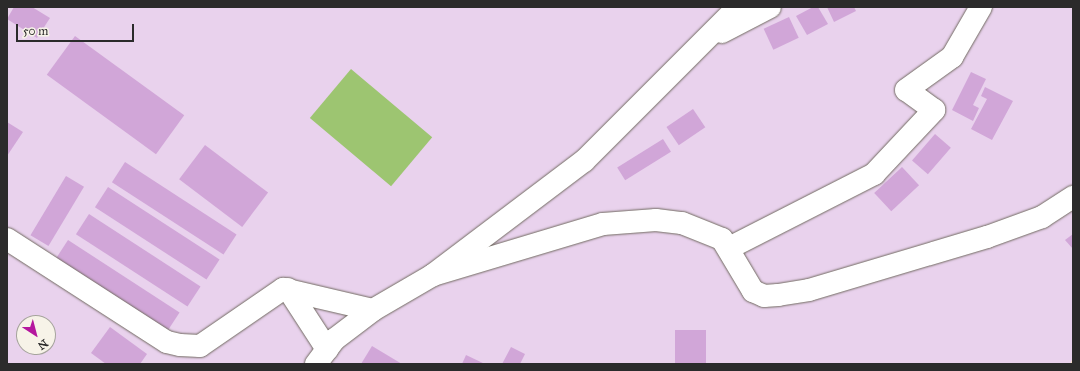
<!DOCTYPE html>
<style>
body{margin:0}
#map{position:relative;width:1080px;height:371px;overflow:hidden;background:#f3dfc4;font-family:"IM FELL Great Primer",serif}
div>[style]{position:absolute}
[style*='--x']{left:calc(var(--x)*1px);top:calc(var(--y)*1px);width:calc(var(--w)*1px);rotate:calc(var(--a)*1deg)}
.built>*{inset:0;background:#e9d2ed}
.green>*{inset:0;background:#9dc571;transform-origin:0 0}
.building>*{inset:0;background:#d1a6d8;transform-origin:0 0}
.roads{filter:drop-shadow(0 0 1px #716a61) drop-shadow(0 0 1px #716a61)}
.minor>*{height:22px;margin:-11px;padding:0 11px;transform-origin:11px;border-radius:11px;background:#fff}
span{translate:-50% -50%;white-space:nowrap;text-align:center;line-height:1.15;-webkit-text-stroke:3.5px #f7f3e8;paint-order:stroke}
.frame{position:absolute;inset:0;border:8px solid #2b2b2b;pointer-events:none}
.north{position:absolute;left:16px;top:315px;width:40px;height:40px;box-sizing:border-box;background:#f7f3e8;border:1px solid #a5a39c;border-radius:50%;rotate:144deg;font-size:11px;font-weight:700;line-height:16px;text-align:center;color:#2b2b2b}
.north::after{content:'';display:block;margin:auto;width:14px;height:18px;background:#b5179e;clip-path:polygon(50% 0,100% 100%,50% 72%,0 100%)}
.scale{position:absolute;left:16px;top:24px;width:118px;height:18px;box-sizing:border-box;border:2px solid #2b2b2b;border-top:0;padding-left:5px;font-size:12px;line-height:14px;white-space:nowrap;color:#2b2b2b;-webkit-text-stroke:3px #f7f3e8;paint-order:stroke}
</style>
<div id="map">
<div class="built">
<div style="clip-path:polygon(evenodd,7px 7px,1073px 7px,1073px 358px,1070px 364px,7px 364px,7px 7px,24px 323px,48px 323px,48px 347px,24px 347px,24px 323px)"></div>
</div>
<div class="green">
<div style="left:351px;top:69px;width:106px;height:64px;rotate:40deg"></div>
</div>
<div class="building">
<div style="clip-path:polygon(14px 7px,32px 7px,50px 18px,37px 38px,7px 19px)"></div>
<div style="clip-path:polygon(813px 7px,818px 7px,828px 24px,807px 35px,796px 16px)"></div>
<div style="clip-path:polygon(827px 7px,854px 7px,856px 11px,834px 22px)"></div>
<div style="left:789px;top:17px;width:23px;height:28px;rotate:65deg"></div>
<div style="left:75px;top:36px;width:135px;height:48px;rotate:36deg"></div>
<div style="clip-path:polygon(971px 72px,986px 79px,973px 105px,979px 108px,973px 121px,952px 110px)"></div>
<div style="clip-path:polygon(985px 87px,1013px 101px,992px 140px,971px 129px,987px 99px,981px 96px)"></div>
<div style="left:693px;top:109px;width:22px;height:32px;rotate:56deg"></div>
<div style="clip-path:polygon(7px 122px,23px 132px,7px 156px)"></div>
<div style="left:935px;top:134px;width:21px;height:35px;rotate:41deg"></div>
<div style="left:663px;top:139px;width:15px;height:54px;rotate:58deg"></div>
<div style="left:205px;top:145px;width:79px;height:43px;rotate:37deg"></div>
<div style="left:125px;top:162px;width:133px;height:24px;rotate:33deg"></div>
<div style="left:902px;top:167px;width:25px;height:38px;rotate:47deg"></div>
<div style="left:66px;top:176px;width:21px;height:69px;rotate:31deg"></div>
<div style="left:108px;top:187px;width:133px;height:24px;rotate:33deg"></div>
<div style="left:89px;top:214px;width:133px;height:24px;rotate:33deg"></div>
<div style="clip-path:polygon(1073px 234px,1073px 249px,1065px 240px)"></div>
<div style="left:68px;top:240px;width:133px;height:24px;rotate:33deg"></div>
<div style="clip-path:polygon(110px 327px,147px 354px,140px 364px,106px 364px,91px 353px)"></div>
<div style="left:675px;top:330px;width:31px;height:34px"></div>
<div style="clip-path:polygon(372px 346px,402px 364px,361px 364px)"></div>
<div style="clip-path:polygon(511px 347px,525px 354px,520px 364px,502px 364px)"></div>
<div style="clip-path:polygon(466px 355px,485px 364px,462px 364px)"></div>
</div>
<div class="roads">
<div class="minor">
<div style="--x:722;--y:32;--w:54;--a:-27.5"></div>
<div style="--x:7;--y:239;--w:190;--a:32.8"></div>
<div style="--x:167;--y:342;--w:13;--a:13"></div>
<div style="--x:180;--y:345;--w:20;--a:3"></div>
<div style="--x:200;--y:346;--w:101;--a:-34.5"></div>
<div style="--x:283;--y:289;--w:92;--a:13.1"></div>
<div style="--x:729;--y:248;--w:163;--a:-27"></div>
<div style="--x:874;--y:174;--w:88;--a:-46.8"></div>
<div style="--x:934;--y:110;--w:34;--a:-144"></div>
<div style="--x:906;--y:90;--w:57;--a:-35.7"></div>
<div style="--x:952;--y:57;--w:58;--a:-59.9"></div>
<div style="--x:433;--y:275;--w:177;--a:-16.7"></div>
<div style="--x:603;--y:224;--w:53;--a:-4.3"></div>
<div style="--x:656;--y:220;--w:26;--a:7"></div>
<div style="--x:682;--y:223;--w:43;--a:21.8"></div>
<div style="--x:722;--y:239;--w:61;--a:59.2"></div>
<div style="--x:753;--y:291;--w:12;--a:24"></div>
<div style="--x:764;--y:296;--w:14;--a:-4"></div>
<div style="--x:778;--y:295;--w:31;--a:-9"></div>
<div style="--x:809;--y:290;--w:186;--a:-16.6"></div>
<div style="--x:987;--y:237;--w:59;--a:-20"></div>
<div style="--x:1042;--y:217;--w:37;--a:-33"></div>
<div style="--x:288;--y:289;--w:72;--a:57"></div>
<div style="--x:316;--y:364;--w:31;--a:-53"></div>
<div style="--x:335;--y:339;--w:48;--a:-37.3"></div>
<div style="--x:373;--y:310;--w:69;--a:-30.3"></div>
<div style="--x:433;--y:275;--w:189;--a:-37.1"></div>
<div style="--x:584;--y:161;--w:218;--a:-45"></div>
</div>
</div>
<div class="frame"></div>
<div class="north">N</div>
<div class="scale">50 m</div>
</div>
